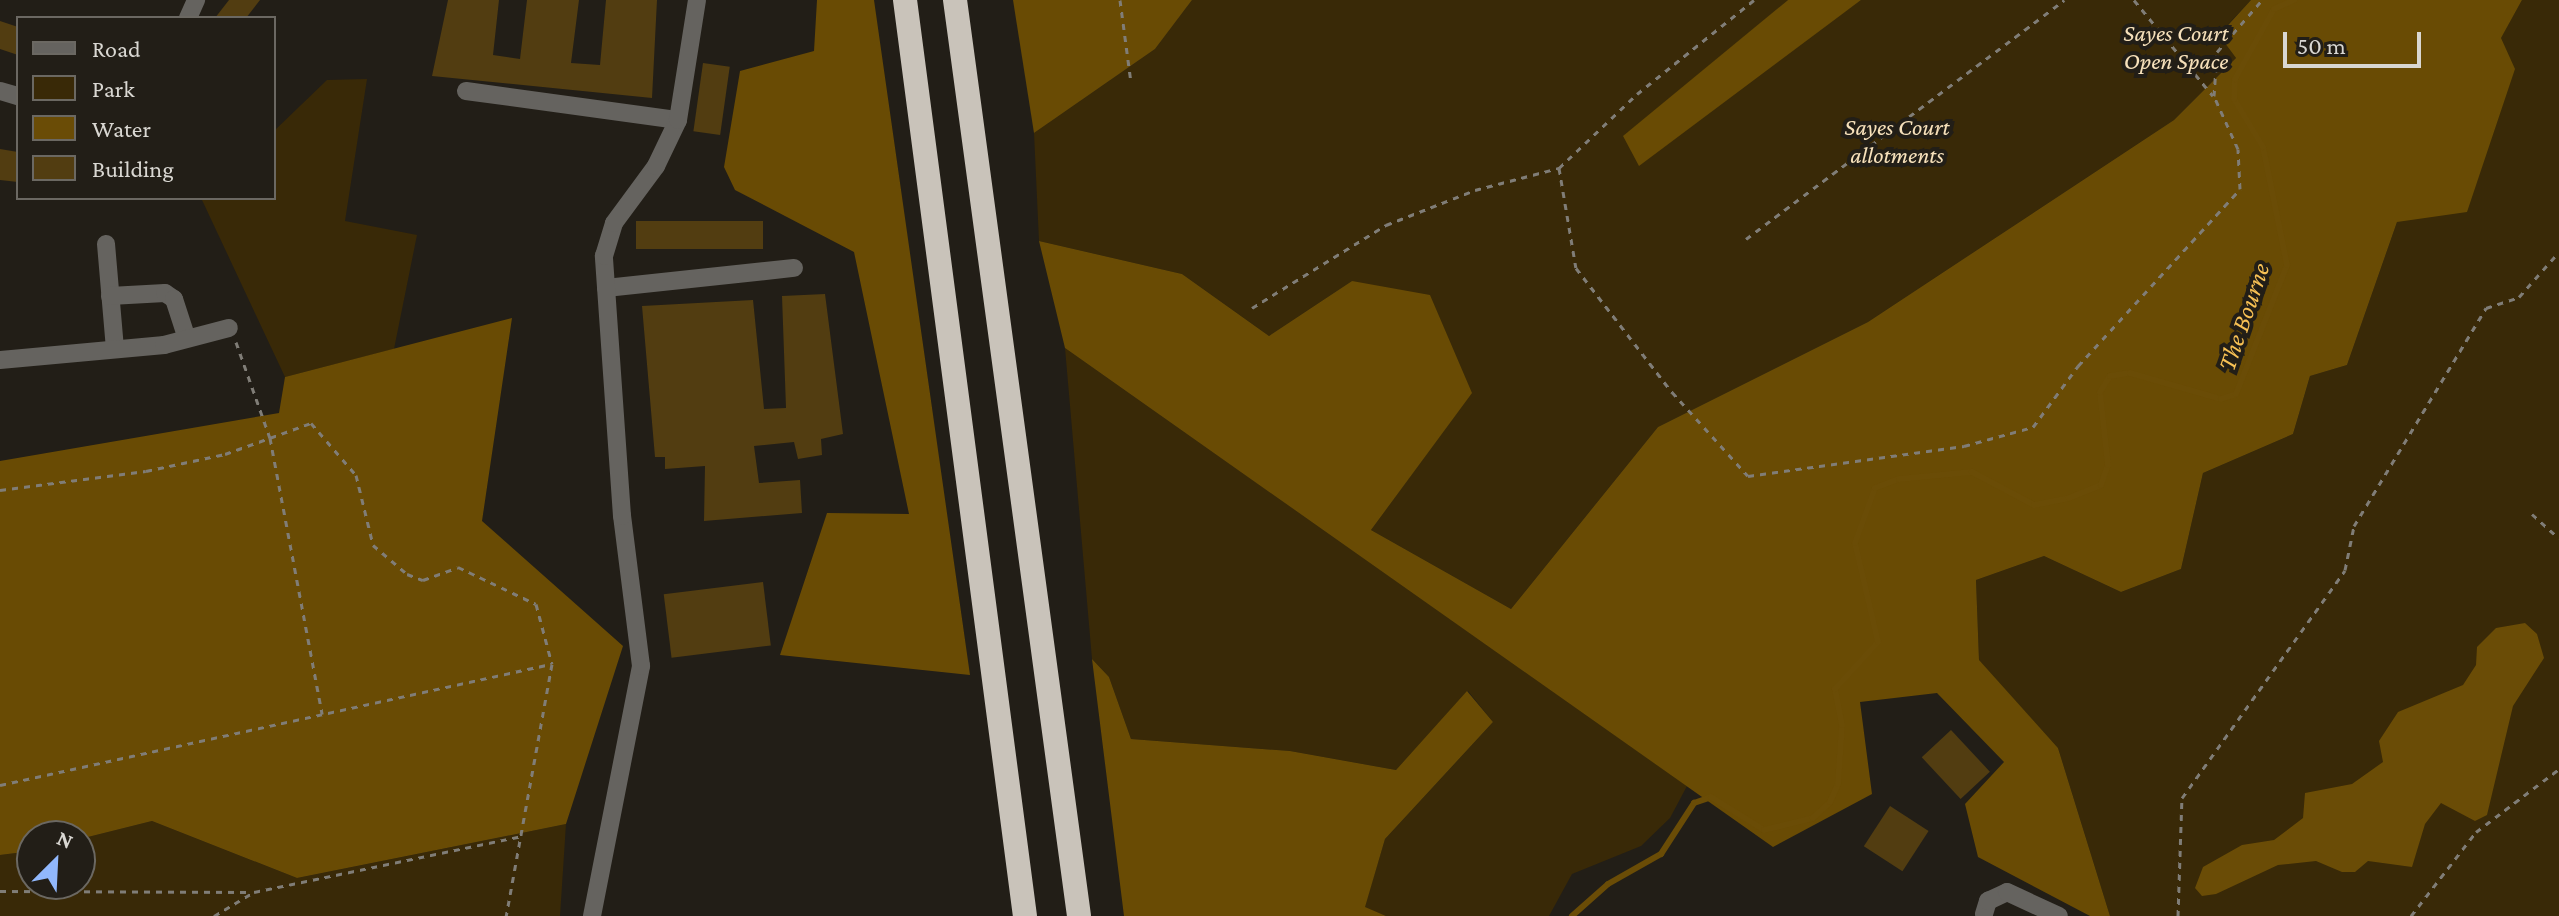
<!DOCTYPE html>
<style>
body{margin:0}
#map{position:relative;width:2559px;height:916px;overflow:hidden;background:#221e17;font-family:"Crimson Pro",serif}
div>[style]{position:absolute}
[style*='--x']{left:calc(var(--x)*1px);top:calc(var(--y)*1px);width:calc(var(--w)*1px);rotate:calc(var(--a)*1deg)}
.green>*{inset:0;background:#392907}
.forest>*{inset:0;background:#694b04}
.water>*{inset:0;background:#6a4c06}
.stream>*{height:6px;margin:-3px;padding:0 3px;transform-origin:3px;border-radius:3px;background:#6a4c06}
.building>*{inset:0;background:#523d11;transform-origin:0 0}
.path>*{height:3px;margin-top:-1.5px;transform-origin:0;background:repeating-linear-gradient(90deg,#807d77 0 6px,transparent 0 12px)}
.minor>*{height:18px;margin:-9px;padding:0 9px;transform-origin:9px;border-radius:9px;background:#65635f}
.highway>*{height:24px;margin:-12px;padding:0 12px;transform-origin:12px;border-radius:12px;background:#c9c3ba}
span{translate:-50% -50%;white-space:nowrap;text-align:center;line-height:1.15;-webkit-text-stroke:8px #221e17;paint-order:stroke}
.park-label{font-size:24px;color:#f7e1bb;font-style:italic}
.water-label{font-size:26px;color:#f8c154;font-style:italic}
.legend{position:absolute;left:16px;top:16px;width:260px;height:184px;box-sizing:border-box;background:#221e17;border:2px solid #6b6862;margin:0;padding:10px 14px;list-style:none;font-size:24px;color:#d9d7d2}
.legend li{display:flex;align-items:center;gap:16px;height:40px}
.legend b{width:40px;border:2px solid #6b6862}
.north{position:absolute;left:16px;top:820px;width:80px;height:80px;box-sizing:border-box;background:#221e17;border:2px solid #6b6862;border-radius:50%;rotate:24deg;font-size:22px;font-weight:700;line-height:32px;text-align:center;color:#d9d7d2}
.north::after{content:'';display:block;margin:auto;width:28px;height:36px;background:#91b8fd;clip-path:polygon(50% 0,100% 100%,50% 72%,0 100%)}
.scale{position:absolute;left:2283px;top:32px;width:138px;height:36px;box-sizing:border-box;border:4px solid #d9d7d2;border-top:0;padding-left:10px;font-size:24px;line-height:28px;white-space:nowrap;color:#d9d7d2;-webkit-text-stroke:6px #221e17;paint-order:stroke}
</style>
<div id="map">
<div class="green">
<div style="clip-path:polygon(1192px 0,1788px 0,1624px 136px,1816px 32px,1861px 0,2251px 0,2219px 34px,2236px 58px,2174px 120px,1868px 322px,1658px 427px,1511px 609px,1371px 530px,1471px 393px,1352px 281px,1269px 336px,1182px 274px,1039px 241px,1034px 133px,1155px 49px)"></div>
<div style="clip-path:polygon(2522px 0,2559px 0,2559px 916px,2110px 916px,2058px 748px,1979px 661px,1976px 580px,2044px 556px,2121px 592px,2181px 569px,2203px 473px,2293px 434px,2310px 376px,2347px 365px,2397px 222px)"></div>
<div style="clip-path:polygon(367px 79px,345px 221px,417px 235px,394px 349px,285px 377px,202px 200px,274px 198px,274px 131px,327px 80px)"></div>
<div style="clip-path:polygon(1065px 348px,1687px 786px,1670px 818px,1641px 846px,1572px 874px,1549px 916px,1386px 916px,1364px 908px,1385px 839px,1493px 722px,1468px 691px,1396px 770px,1290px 751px,1131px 739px,1109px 677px,1092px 659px)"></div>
<div style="clip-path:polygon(152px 821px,297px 878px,566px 824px,560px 916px,0 916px,0 855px,32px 851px,32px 884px,80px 884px,80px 839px)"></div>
</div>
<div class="forest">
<div style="clip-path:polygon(817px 0,874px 0,970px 675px,780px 655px,827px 513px,909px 514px,854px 252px,735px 190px,724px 167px,740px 71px,814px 51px)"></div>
<div style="clip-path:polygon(1013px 0,1192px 0,1155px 49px,1034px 133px)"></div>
<div style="clip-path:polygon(1788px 0,1861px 0,1639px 166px,1623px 136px)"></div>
<div style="clip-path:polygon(2251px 0,2522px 0,2501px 38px,2515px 69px,2467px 212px,2397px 222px,2347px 365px,2310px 376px,2293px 434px,2203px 473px,2181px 569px,2121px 592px,2044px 556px,1976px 580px,1979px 660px,2058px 748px,2110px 916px,2090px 916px,1978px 857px,1965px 804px,2004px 762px,1937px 693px,1860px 702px,1872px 794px,1773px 847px,1065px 348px,1039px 241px,1182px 274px,1269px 336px,1352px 281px,1430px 295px,1472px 393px,1371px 530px,1511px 609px,1658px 427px,1868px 322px,2174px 120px,2236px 58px,2219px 35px)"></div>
<div style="clip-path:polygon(512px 318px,482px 521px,623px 646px,566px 824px,297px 878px,152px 821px,80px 839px,32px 836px,32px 851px,0 855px,0 461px,279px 413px,285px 377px)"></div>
<div style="clip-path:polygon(1092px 659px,1109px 677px,1131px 739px,1290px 751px,1396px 770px,1467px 691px,1493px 722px,1385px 839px,1365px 907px,1386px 916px,1124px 916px)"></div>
</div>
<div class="water">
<div style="clip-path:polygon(2525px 623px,2537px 634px,2544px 658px,2513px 706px,2487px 815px,2475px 821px,2441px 803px,2425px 824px,2412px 867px,2368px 861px,2355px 872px,2342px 872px,2316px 861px,2278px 865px,2216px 894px,2202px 896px,2195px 888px,2203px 867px,2242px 845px,2274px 840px,2303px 818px,2305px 793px,2352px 784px,2383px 762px,2379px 741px,2398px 712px,2463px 685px,2476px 665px,2477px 647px,2496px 628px)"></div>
</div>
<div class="stream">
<div style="--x:1572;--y:916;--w:48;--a:-41.6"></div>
<div style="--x:1608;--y:884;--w:61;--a:-29.5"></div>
<div style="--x:1661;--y:854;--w:61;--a:-57.1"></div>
<div style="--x:1694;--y:803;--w:18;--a:-19"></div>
<div style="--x:1711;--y:797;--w:62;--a:31.9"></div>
<div style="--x:1764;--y:830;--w:50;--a:-13.8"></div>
<div style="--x:1813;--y:818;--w:23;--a:-43"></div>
<div style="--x:1830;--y:802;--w:20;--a:-66"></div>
<div style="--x:1838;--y:784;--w:59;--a:-86.1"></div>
<div style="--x:1842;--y:725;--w:37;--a:-101"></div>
<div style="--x:1835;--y:689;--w:64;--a:-47.5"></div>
<div style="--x:1878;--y:642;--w:102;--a:-103.1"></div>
<div style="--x:1855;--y:543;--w:59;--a:-70"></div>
<div style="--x:1875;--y:488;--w:26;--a:-21"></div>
<div style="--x:1899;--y:479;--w:73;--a:-5.5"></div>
<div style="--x:1972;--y:472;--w:70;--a:28"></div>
<div style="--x:2034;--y:505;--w:36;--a:-11"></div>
<div style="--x:2069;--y:498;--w:35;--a:-22"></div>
<div style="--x:2101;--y:485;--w:21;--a:-71"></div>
<div style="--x:2108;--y:465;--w:73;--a:-96.3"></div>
<div style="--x:2100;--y:392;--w:19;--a:-58"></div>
<div style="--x:2110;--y:376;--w:20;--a:-9"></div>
<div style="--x:2130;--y:373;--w:95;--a:15.9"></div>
<div style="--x:2221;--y:399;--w:16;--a:-18"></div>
<div style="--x:2236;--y:394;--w:139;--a:-68.4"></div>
<div style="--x:2287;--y:265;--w:120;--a:-101.5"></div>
<div style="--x:2263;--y:147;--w:56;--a:-121.1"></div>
<div style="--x:2234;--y:99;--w:20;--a:-87"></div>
<div style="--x:2235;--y:79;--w:80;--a:-60.9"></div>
<div style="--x:2274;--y:9;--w:22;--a:-24"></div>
</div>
<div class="building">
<div style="clip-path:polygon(229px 0,260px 0,246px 18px,215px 18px)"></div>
<div style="clip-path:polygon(448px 0,499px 0,493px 55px,520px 59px,527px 0,579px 0,571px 63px,600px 65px,606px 0,657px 0,652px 98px,432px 76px)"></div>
<div style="clip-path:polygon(0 21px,18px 27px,18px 55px,0 49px)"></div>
<div style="left:703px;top:63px;width:27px;height:69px;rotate:8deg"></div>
<div style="clip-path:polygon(0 149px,18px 152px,18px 182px,0 180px)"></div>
<div style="left:763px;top:221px;width:28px;height:127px;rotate:90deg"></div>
<div style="clip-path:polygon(825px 294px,843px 434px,821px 439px,822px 455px,798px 459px,794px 442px,754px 446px,759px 483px,800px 480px,802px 513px,704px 521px,705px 466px,665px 469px,665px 457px,655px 457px,642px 306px,753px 300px,764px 409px,786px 408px,782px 296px)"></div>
<div style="left:763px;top:582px;width:64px;height:100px;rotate:83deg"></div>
<div style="left:1951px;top:730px;width:57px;height:40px;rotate:47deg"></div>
<div style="left:1890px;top:806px;width:46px;height:48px;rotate:33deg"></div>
</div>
<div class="path">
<div style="--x:1120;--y:0;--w:83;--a:82.4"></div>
<div style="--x:2134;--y:0;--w:124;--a:50.5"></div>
<div style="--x:1559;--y:168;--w:101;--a:80.4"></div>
<div style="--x:1576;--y:268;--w:157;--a:52.3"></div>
<div style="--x:1672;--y:392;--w:113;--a:47.9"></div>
<div style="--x:1748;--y:476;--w:218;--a:-7.9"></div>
<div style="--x:1964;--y:446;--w:72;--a:-15.4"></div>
<div style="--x:2033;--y:427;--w:76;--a:-53.6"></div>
<div style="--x:2078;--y:366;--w:240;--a:-47.5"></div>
<div style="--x:2240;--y:189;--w:40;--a:-92.9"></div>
<div style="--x:2238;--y:149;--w:58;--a:-114.4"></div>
<div style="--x:2214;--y:96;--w:44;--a:-86.1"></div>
<div style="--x:2217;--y:52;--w:69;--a:-49.1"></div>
<div style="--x:1746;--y:239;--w:398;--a:-36.9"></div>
<div style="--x:1252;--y:308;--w:158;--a:-31.8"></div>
<div style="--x:1386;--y:225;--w:96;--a:-21.5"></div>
<div style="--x:1475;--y:190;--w:87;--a:-14.7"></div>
<div style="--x:1559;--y:168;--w:108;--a:-43.5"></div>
<div style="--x:1637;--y:94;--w:150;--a:-38.8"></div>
<div style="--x:236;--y:342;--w:102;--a:70.5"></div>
<div style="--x:270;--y:438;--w:281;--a:79.3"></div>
<div style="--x:0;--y:490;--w:147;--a:-7.4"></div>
<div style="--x:146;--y:471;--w:81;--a:-12.1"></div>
<div style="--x:225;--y:454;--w:91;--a:-19.8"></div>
<div style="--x:311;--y:423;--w:69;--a:49.1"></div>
<div style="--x:356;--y:475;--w:72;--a:76.3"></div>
<div style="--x:373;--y:545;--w:45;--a:40.5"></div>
<div style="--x:407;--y:574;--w:17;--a:21"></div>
<div style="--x:423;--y:580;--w:37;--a:-20"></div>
<div style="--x:458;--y:567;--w:86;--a:25.4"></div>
<div style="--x:536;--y:604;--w:62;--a:75.1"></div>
<div style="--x:552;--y:664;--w:256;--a:100.3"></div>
<div style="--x:2532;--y:514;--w:36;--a:42"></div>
<div style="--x:0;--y:785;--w:564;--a:-12.39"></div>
<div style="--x:0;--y:891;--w:252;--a:0.2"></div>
<div style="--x:214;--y:916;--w:47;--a:-31"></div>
<div style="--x:254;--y:892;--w:274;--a:-11.8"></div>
<div style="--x:2178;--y:916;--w:118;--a:-88.1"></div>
<div style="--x:2182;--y:798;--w:280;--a:-54.4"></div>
<div style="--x:2345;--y:570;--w:45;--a:-78.4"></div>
<div style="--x:2354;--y:526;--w:255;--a:-58.8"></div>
<div style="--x:2486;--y:308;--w:35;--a:-18"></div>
<div style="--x:2519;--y:297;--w:60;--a:-48.4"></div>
<div style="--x:2411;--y:916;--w:106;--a:-52.3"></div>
<div style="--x:2476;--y:832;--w:104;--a:-37.2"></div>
</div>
<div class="minor">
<div style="--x:188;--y:18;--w:20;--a:-66"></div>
<div style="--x:0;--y:91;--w:19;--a:16"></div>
<div style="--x:466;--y:91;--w:214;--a:7.8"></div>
<div style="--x:106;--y:244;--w:105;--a:85.1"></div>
<div style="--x:606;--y:288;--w:189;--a:-6.1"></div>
<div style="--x:110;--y:296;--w:55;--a:-3.1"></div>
<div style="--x:165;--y:293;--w:11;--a:34"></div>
<div style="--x:174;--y:299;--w:39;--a:72"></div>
<div style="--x:0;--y:360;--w:165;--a:-5.2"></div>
<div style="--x:164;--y:345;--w:67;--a:-14.7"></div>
<div style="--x:1984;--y:914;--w:14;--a:-73"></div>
<div style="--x:1988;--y:901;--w:21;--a:-25"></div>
<div style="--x:2007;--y:892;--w:57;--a:24.8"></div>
<div style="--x:592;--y:916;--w:255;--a:-78.9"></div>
<div style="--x:641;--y:666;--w:151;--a:-97.2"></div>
<div style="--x:622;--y:516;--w:261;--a:-94"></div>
<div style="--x:604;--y:256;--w:34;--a:-73"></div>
<div style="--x:614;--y:223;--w:71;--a:-53.6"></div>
<div style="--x:656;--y:166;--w:51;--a:-64.4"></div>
<div style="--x:678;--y:120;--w:121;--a:-81"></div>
</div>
<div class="highway">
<div style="--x:905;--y:0;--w:924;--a:82.54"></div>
<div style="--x:955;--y:0;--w:924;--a:82.29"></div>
</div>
<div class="park-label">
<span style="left:2176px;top:47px">Sayes Court<br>Open Space</span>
<span style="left:1897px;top:141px">Sayes Court<br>allotments</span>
</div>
<div class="water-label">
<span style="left:2244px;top:317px;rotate:-71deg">The Bourne</span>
</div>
<ul class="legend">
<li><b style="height:10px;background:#65635f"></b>Road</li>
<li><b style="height:22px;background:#392907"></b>Park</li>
<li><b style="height:22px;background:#6a4c06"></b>Water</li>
<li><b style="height:22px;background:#523d11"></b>Building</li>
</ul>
<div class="north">N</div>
<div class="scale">50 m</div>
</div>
